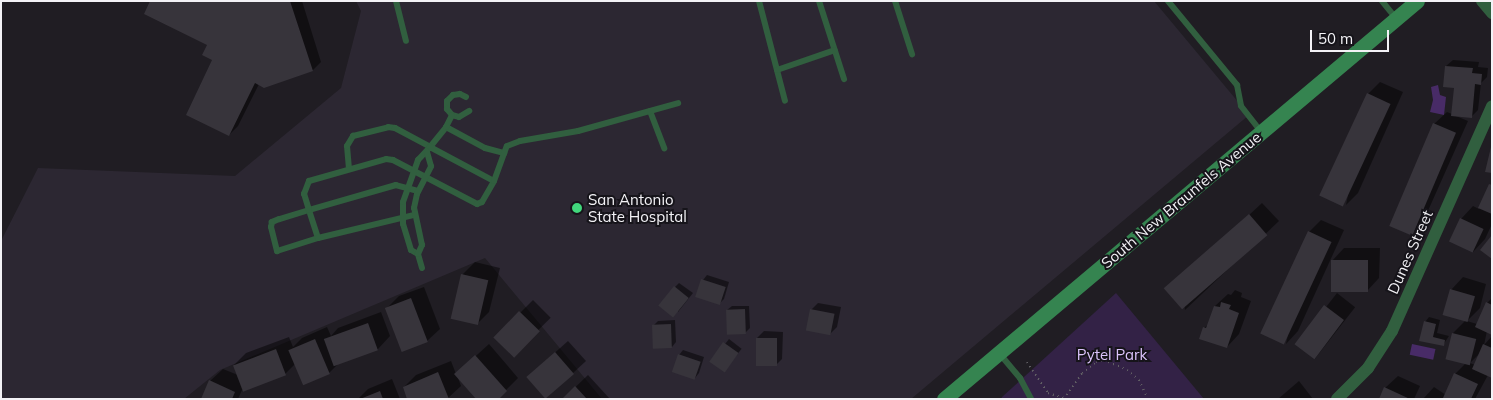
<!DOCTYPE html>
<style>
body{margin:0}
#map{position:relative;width:1493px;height:400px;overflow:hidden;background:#201d23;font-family:Mulish,sans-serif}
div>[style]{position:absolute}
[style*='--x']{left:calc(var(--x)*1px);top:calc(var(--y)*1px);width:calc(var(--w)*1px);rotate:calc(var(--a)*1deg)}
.built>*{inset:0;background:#2c2732}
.green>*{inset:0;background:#332246}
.water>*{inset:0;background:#482b67;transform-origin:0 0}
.shadow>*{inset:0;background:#0007;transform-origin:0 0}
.building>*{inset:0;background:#37343b;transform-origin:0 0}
.path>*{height:2px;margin-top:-1px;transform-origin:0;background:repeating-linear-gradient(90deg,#615f64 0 1px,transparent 0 5px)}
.lane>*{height:6px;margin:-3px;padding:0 3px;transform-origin:3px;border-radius:3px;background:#315f3f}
.street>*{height:12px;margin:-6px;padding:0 6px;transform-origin:6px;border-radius:6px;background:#315f3f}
.secondary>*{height:15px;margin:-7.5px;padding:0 7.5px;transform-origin:7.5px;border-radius:7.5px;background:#358450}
.dots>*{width:14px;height:14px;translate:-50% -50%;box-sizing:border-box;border:2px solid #16141a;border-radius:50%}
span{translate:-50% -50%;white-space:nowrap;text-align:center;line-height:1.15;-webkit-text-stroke:4px #16141a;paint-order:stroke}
.poi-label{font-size:15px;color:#f3f2f6}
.left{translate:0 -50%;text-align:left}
.street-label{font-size:15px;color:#f3f2f6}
.park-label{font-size:15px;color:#dcc4fc}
.frame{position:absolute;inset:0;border:2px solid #f3f2f6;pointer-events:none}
.scale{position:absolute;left:1310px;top:30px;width:79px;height:22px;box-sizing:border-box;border:2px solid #f3f2f6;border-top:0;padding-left:6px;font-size:15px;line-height:18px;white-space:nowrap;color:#f3f2f6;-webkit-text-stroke:4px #16141a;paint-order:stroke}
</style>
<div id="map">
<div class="built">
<div style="clip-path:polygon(356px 1px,1154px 1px,1249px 115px,911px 399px,602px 399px,485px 258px,220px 370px,184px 399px,1px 399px,1px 241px,38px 168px,235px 176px,341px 88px,361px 11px)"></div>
</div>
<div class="green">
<div style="clip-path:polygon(1116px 293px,1204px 399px,1001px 399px,1002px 397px)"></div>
</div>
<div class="water">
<div style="clip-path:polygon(1438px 85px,1440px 95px,1446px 97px,1444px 115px,1430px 112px,1433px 100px,1431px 87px)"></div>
<div style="left:1412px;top:344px;width:24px;height:11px;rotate:12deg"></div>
</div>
<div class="shadow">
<div style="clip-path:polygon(151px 1px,302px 1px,321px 62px,313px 70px,259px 84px,238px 126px,229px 135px,214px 60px,208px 44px)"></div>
<div style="clip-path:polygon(1453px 60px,1479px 62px,1478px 67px,1488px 68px,1487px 77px,1481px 83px,1478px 110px,1471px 117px,1456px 116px,1468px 121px,1423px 222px,1411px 235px,1434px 124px,1447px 112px,1452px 114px,1455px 87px,1446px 66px)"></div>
<div style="clip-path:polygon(1380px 82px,1403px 92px,1358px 193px,1346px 205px,1368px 94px)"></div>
<div style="clip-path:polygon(1492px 183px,1492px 224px,1485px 239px,1473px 252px,1461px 219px,1473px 206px,1479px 209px)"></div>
<div style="clip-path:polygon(1262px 203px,1279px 221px,1185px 310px,1180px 279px)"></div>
<div style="clip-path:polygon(1321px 220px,1344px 230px,1298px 331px,1286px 344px,1309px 232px)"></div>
<div style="clip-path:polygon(1344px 248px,1380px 248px,1379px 278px,1367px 291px,1332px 261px)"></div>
<div style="clip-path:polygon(475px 262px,500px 268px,489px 312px,477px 324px,463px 274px)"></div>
<div style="clip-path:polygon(707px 275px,729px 282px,724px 299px,720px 303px,703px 280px)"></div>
<div style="clip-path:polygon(evenodd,1463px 277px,1486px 284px,1480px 308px,1467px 321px,1477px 324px,1487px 303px,1492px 298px,1492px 333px,1487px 331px,1484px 345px,1492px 336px,1492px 376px,1488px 375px,1475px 399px,1423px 399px,1434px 387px,1446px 395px,1455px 374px,1466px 363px,1453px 333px,1466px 320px,1451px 290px,1463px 277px,1479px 354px,1475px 365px,1470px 363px,1479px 354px)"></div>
<div style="clip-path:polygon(679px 283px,693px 293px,678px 312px,675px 287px)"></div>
<div style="clip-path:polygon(424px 287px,440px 329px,427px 341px,386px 309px,399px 296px)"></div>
<div style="clip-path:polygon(1235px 290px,1242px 293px,1241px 297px,1251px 301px,1239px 334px,1227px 347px,1204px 328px,1210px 323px,1215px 306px,1228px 294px,1231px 295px)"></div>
<div style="left:1337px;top:293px;width:23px;height:65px;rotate:38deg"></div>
<div style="left:533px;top:300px;width:25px;height:54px;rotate:45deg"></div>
<div style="clip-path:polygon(818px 303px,841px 307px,837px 327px,830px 334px,811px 310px)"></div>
<div style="clip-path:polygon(732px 306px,749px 306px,750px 328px,745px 333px,727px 310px)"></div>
<div style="clip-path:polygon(381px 312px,390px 336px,378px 349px,338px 364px,329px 373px,295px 364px,285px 374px,242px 390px,238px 399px,202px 399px,210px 381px,223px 369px,238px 375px,234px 365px,246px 353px,289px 337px,293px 347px,302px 338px,327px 327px,331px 336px,338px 328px)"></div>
<div style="clip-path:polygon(1429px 317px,1440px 320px,1437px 333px,1449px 336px,1443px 345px,1421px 340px,1425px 322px)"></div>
<div style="clip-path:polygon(675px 320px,676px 342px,672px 347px,653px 326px,658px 321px)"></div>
<div style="clip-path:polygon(764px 331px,783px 332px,782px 359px,775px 366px,757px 338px)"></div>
<div style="left:729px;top:339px;width:16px;height:28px;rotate:38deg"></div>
<div style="clip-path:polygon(568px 341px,586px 361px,547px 397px,541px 365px)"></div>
<div style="clip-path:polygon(489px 344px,518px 378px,506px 390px,457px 375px,461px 386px,448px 398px,404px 387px,416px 375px,451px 361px,456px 374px)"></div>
<div style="clip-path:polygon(683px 350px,704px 357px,699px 373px,695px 378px,679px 355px)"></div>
<div style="clip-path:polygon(588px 375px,610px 399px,563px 399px)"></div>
<div style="clip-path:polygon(1398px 376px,1420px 386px,1414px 399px,1381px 399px,1385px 388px)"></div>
<div style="clip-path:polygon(392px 379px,400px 399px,358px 399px,368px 389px)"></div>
<div style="clip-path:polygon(1299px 381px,1313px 399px,1278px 399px)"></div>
</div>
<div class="building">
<div style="clip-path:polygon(150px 1px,290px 1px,313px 71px,264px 88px,255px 83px,229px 136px,186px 115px,212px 60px,202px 55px,207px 45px,144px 14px)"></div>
<div style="clip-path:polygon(1445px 66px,1473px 68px,1472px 73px,1482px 74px,1481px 85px,1475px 84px,1472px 118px,1451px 116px,1454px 88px,1443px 87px)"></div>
<div style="left:1367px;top:93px;width:26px;height:113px;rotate:25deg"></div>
<div style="left:1433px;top:123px;width:25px;height:112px;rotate:23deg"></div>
<div style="clip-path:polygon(1491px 147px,1492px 147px,1492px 173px,1485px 172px)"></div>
<div style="clip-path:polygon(1489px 184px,1492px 185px,1492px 214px,1478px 208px)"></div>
<div style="left:1249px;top:214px;width:28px;height:113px;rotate:49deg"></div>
<div style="left:1460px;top:218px;width:26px;height:26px;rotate:25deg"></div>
<div style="left:1308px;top:231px;width:26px;height:113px;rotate:25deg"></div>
<div style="clip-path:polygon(1492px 235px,1492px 259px,1480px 250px)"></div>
<div style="left:1331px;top:260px;width:37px;height:32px"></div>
<div style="left:461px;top:274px;width:28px;height:46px;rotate:13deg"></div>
<div style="left:701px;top:279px;width:26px;height:19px;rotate:18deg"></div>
<div style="left:674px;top:286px;width:19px;height:25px;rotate:39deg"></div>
<div style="left:1450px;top:289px;width:26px;height:27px;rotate:16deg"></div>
<div style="left:411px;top:298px;width:47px;height:28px;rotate:69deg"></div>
<div style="clip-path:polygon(1221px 302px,1231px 305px,1229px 309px,1239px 313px,1227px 348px,1199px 339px,1203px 327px,1206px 328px,1214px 306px,1220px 307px)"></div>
<div style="clip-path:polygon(1486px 302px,1492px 305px,1492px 335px,1475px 327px)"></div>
<div style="left:1324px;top:305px;width:25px;height:49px;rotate:37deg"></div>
<div style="left:745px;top:309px;width:25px;height:19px;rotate:88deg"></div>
<div style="left:810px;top:309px;width:25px;height:22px;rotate:11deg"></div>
<div style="left:519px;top:311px;width:29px;height:37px;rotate:44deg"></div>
<div style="clip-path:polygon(1424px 321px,1436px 324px,1433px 337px,1445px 340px,1444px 346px,1419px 341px)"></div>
<div style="left:368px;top:323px;width:29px;height:47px;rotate:70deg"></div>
<div style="left:671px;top:324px;width:24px;height:19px;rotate:88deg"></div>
<div style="left:1452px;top:333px;width:25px;height:27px;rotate:14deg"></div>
<div style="left:756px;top:338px;width:21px;height:28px"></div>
<div style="left:315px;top:339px;width:38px;height:29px;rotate:67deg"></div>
<div style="left:723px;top:342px;width:19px;height:24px;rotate:35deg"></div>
<div style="clip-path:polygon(1483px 344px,1492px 348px,1492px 378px,1472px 369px)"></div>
<div style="left:276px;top:349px;width:28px;height:46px;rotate:69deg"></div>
<div style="left:555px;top:352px;width:29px;height:38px;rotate:49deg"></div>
<div style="left:678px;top:354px;width:24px;height:19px;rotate:19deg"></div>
<div style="clip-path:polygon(475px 355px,507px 391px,499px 399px,476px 399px,454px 374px)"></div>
<div style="clip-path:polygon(438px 372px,449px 399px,407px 399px,403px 387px)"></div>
<div style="clip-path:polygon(1454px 373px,1478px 384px,1471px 399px,1443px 398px)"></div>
<div style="clip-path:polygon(209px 380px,235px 392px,232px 399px,201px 399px)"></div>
<div style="clip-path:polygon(575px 386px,587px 399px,562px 399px)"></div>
<div style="clip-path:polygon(1384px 387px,1410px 399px,1379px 399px)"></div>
<div style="clip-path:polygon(380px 391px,383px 399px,360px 399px)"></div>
</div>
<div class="path">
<div style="--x:1027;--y:362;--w:37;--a:56"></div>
<div style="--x:1048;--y:393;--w:17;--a:17"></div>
<div style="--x:1064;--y:399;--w:32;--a:-55"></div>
<div style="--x:1082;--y:373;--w:18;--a:-38"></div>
<div style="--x:1096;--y:362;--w:8;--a:-14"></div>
<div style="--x:1104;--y:360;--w:25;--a:23"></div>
<div style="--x:1127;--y:370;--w:16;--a:40"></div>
<div style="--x:1139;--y:380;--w:21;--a:65"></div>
</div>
<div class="lane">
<div style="--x:396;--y:1;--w:41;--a:76"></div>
<div style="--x:759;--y:1;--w:103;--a:75.4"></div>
<div style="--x:819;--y:1;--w:82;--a:72.2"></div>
<div style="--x:895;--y:1;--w:56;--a:72.2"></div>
<div style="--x:1168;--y:1;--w:109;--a:50.6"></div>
<div style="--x:1237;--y:85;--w:21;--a:79"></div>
<div style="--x:1241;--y:106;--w:33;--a:52"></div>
<div style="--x:1382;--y:1;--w:22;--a:51"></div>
<div style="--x:777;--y:70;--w:61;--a:-19"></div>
<div style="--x:466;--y:97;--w:7;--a:-153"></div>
<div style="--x:460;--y:94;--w:7;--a:172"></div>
<div style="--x:453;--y:95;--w:8;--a:135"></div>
<div style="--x:447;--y:101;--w:8;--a:90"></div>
<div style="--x:447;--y:109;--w:8;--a:50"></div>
<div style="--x:452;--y:115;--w:7;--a:16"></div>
<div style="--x:459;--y:117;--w:12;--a:-31"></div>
<div style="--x:650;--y:111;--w:40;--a:69"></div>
<div style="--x:446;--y:127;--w:44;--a:28.3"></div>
<div style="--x:485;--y:148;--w:20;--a:15"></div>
<div style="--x:349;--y:169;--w:23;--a:-95"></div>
<div style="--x:347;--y:146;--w:12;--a:-59"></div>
<div style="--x:353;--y:136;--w:36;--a:-14"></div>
<div style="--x:388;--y:127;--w:7;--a:8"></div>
<div style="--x:395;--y:128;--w:40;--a:28"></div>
<div style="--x:430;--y:147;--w:26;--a:-51"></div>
<div style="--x:446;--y:127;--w:13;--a:-63"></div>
<div style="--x:418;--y:191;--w:23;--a:-165"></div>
<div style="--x:396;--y:185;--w:91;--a:164"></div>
<div style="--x:309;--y:210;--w:31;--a:163"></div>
<div style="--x:279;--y:219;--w:8;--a:157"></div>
<div style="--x:272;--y:222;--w:5;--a:101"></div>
<div style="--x:271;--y:227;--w:25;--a:76"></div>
<div style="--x:277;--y:251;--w:43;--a:-17.6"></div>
<div style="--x:318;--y:238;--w:29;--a:-108"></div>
<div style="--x:309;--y:210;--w:17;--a:-107"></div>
<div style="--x:304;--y:194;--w:14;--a:-69"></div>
<div style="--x:309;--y:181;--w:80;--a:-15.9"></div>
<div style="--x:386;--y:159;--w:7;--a:8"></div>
<div style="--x:393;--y:160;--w:95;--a:27.6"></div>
<div style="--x:477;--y:204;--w:5;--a:-22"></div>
<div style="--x:482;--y:202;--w:24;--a:-60"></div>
<div style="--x:318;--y:238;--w:99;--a:-13.5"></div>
<div style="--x:418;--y:254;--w:8;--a:-150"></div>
<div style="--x:411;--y:250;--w:27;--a:-107"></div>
<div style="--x:403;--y:224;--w:22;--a:-90"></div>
<div style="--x:403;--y:202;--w:45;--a:-70.3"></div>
<div style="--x:418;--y:160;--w:18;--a:-47"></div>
<div style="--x:430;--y:147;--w:72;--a:28"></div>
<div style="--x:494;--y:181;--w:37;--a:-70"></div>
<div style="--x:507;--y:146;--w:14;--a:-21"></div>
<div style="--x:520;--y:141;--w:59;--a:-9.8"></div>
<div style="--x:578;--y:131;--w:104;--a:-15.6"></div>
<div style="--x:422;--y:268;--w:15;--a:-106"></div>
<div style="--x:418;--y:254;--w:10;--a:-66"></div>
<div style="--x:422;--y:245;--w:38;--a:-102"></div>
<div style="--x:414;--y:208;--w:14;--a:-78"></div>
<div style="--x:417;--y:194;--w:31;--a:-63"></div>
<div style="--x:431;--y:166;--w:15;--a:-106"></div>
<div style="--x:999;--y:353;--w:33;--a:50"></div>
<div style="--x:1020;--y:378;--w:24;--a:62"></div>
</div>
<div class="street">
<div style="--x:1482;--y:1;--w:16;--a:50"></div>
<div style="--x:1337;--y:399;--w:44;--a:-45"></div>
<div style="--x:1368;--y:368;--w:44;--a:-57"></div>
<div style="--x:1392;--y:331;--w:246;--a:-66"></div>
</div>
<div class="secondary">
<div style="--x:944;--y:399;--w:618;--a:-40.08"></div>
</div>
<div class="dots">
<div style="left:577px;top:208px;background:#41d77c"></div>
</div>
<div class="poi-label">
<span class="left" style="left:588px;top:208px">San Antonio<br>State Hospital</span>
</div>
<div class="street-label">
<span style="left:1181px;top:200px;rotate:-40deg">South New Braunfels Avenue</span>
<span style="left:1410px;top:252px;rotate:-66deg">Dunes Street</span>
</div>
<div class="park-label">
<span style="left:1112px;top:355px">Pytel Park</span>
</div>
<div class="frame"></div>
<div class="scale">50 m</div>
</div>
